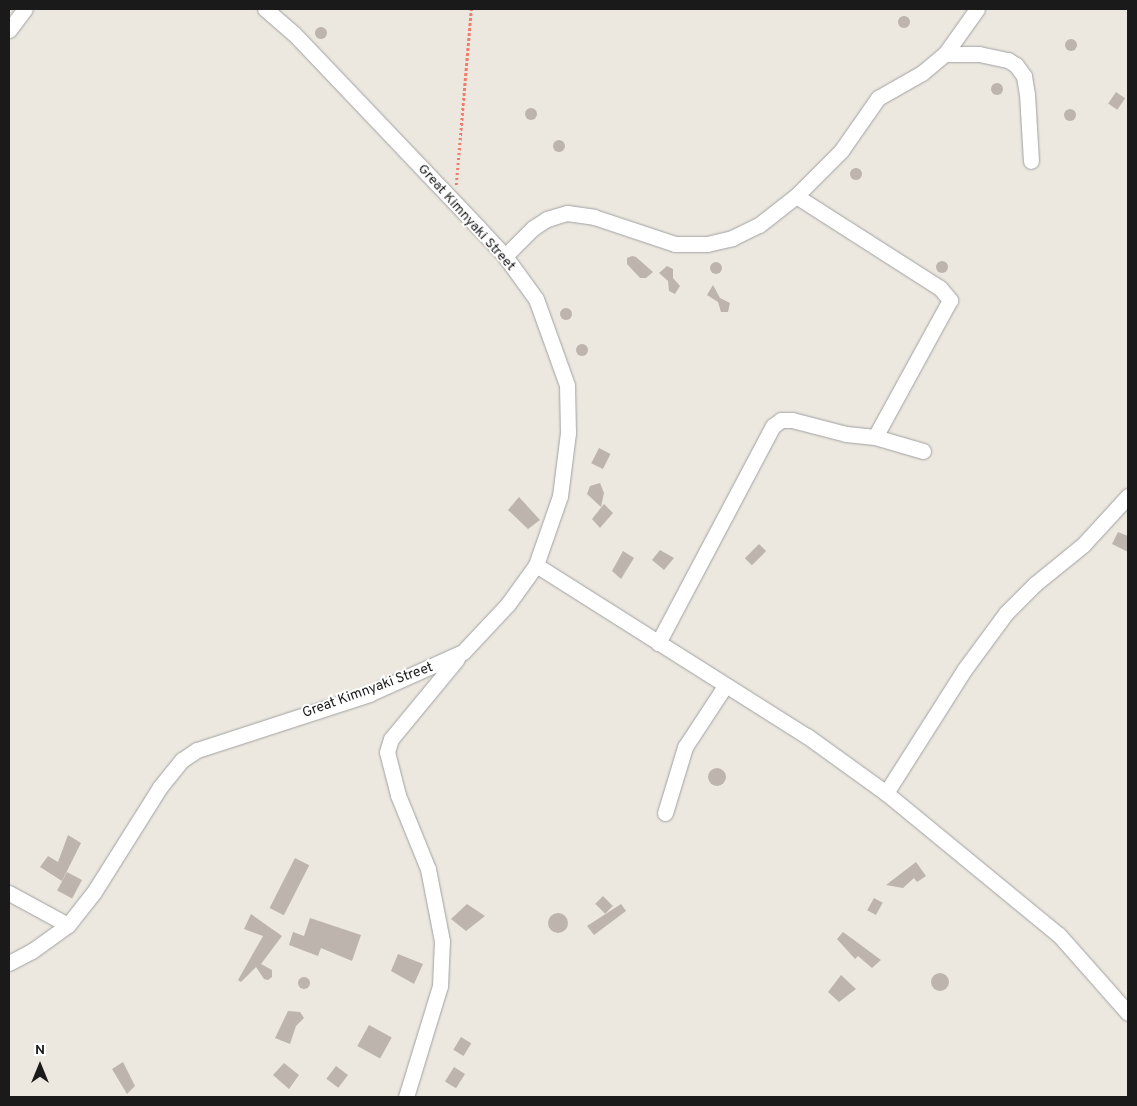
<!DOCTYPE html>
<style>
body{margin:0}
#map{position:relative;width:1137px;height:1106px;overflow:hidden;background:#ece8e0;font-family:Overpass,sans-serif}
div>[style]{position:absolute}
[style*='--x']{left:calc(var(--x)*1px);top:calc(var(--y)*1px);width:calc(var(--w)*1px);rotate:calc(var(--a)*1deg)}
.building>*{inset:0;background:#bcb4ad;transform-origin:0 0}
.round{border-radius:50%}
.path>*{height:2.5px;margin-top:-1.25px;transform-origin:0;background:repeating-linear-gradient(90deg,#f17c6c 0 2.5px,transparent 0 5px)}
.roads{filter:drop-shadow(0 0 1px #a1a1a1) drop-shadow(0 0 1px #a1a1a1)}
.minor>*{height:15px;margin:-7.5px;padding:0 7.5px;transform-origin:7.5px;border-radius:7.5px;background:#fff}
span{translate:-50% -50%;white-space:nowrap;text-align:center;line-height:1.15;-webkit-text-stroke:4px #fff;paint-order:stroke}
.street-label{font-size:14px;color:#1a1a1a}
.frame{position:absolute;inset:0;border:10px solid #1a1a1a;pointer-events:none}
.north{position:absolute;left:15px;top:1041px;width:50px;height:50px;-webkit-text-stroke:4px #fff;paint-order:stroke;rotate:0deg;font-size:14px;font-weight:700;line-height:20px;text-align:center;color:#1a1a1a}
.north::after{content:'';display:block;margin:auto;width:18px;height:22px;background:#1a1a1a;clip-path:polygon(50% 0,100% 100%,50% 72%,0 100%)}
</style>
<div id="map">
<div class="building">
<div class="round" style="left:898px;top:16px;width:12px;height:12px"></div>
<div class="round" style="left:315px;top:27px;width:12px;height:12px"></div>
<div class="round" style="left:1065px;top:39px;width:12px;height:12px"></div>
<div class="round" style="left:991px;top:83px;width:12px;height:12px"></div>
<div style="left:1116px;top:92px;width:11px;height:14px;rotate:34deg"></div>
<div class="round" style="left:525px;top:108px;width:12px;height:12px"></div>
<div class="round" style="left:1064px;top:109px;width:12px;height:12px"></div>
<div class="round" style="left:553px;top:140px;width:12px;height:12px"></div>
<div class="round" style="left:850px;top:168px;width:12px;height:12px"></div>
<div style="clip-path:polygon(632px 256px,636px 257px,653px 272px,646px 278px,640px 278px,627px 264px,627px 258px)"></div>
<div class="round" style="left:936px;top:261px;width:12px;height:12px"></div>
<div class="round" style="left:710px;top:262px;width:12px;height:12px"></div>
<div style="clip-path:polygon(667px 266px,673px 269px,673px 278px,680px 286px,675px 294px,669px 291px,668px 281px,659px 273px)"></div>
<div style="clip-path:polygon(713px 285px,720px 298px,730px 303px,728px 312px,721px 312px,718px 302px,707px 295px)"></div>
<div class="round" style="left:560px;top:308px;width:12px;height:12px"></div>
<div class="round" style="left:576px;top:344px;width:12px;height:12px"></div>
<div style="left:599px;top:448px;width:13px;height:17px;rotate:27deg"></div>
<div style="clip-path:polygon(600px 483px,604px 493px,601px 507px,587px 494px,590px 486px)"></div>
<div style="clip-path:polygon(519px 497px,540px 520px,528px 529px,508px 510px)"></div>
<div style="clip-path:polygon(604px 504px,613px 513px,600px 528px,592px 519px)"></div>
<div style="clip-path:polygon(1118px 532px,1128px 536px,1128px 552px,1112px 544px)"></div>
<div style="left:759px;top:544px;width:10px;height:20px;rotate:45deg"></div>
<div style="clip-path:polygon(660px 550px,674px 558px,664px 570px,652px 560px)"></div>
<div style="clip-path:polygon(623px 551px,634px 558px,621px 579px,612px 571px)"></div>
<div class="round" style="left:708px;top:768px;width:18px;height:18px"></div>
<div style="clip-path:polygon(68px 835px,81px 843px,62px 881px,40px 867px,48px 856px,58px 862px)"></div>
<div style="left:295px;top:858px;width:16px;height:56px;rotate:27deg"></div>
<div style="clip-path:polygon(916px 862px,926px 876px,917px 882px,914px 878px,903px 888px,886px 885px)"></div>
<div style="left:67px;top:872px;width:17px;height:21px;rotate:28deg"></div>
<div style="left:603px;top:896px;width:14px;height:11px;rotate:45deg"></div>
<div style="left:874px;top:898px;width:10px;height:14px;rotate:29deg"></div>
<div style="clip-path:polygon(467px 904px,485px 916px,466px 931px,451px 919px)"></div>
<div style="clip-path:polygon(621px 904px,626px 911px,594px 935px,587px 926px)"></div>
<div class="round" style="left:548px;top:913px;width:20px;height:20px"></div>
<div style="clip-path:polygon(251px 914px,282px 936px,261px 964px,272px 970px,272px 977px,268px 980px,264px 979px,256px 967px,241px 982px,238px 980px,263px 936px,244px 929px)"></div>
<div style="clip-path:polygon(310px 918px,361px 935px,352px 961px,321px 948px,318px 956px,289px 945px,293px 932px,304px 936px)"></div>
<div style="clip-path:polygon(843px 932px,854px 940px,881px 960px,872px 968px,858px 956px,855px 959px,837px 939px)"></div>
<div style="clip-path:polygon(398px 954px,423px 964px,414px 984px,391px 971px)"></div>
<div class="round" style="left:931px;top:973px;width:18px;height:18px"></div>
<div style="clip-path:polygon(841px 975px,856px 989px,839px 1002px,828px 992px)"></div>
<div class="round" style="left:298px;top:977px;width:12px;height:12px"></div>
<div style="clip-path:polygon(288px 1011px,300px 1012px,304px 1018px,296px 1026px,290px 1044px,275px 1038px)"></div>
<div style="left:369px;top:1025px;width:26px;height:24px;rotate:29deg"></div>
<div style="left:461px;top:1037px;width:12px;height:15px;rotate:31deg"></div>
<div style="clip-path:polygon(123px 1062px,135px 1086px,127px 1094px,112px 1069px)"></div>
<div style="clip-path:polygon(284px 1063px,299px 1075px,289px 1089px,273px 1075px)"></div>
<div style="left:336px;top:1066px;width:15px;height:16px;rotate:37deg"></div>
<div style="left:454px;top:1067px;width:13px;height:17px;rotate:32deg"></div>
</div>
<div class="path">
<div style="--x:456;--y:185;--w:177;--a:-85.1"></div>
</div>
<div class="roads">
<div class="minor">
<div style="--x:9;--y:30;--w:26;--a:-53"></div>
<div style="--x:945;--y:54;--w:34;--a:0"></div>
<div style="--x:979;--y:54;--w:30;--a:12"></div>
<div style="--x:1008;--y:60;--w:9;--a:32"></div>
<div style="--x:1016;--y:65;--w:14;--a:54"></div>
<div style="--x:1024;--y:76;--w:18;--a:81"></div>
<div style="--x:1027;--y:94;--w:67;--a:86.6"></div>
<div style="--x:796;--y:196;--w:171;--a:32.6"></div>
<div style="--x:940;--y:288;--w:16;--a:50"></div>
<div style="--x:950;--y:300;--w:156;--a:118.7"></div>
<div style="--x:505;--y:256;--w:40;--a:-45"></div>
<div style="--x:533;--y:228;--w:17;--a:-33"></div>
<div style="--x:547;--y:219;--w:21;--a:-17"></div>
<div style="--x:567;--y:213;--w:27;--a:8"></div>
<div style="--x:594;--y:217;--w:85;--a:18.4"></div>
<div style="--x:675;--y:244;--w:32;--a:0"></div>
<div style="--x:707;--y:244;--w:26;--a:-13"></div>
<div style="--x:732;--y:238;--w:30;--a:-26"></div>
<div style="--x:759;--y:225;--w:47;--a:-38.1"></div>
<div style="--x:796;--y:196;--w:64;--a:-45"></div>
<div style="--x:841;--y:151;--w:65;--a:-55.1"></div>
<div style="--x:878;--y:98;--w:51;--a:-29.6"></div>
<div style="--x:922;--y:73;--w:30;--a:-40"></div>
<div style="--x:945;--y:54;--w:55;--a:-54.6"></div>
<div style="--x:536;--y:565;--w:320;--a:32.3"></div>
<div style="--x:807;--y:736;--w:97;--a:35.8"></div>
<div style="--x:886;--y:793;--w:224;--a:39.4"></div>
<div style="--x:1059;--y:935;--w:104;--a:48.5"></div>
<div style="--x:658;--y:643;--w:246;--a:-62.1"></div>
<div style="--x:773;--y:426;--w:10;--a:-37"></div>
<div style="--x:781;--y:420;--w:11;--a:0"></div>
<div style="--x:792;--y:420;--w:56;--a:14.5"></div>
<div style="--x:846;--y:434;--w:29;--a:6"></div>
<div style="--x:875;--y:437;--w:50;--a:16.3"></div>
<div style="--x:886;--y:793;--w:146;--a:-57.6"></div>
<div style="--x:964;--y:670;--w:71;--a:-53.6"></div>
<div style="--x:1006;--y:613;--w:41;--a:-45"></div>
<div style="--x:1035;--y:584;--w:62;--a:-39.1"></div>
<div style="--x:1083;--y:545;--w:67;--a:-47.4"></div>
<div style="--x:665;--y:813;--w:69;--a:-73.1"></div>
<div style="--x:685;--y:747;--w:73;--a:-56.7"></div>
<div style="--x:9;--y:893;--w:67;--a:28.5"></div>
<div style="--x:9;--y:963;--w:26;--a:-28"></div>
<div style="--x:32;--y:951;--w:44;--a:-35.8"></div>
<div style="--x:68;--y:925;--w:42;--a:-51.8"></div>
<div style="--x:94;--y:892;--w:124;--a:-57.8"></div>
<div style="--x:160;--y:787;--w:35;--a:-51"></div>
<div style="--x:182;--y:760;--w:18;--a:-34"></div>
<div style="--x:197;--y:750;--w:181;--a:-18"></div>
<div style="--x:369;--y:694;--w:103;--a:-24.1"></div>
<div style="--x:463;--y:652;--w:66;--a:-46.8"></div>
<div style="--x:508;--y:604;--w:48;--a:-54.3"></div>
<div style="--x:536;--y:565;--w:73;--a:-70.8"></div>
<div style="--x:560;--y:496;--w:64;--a:-82.8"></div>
<div style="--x:568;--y:433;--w:48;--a:-91.2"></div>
<div style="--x:567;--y:385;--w:91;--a:-109.8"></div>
<div style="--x:536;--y:299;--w:53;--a:-125.8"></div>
<div style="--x:505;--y:256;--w:40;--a:-133"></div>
<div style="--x:478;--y:227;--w:268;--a:-133.6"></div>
<div style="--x:293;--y:33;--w:37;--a:-139"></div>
<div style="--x:406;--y:1097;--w:116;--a:-73"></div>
<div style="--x:440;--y:986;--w:45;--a:-87.5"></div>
<div style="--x:442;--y:941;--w:73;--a:-101"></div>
<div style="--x:428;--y:869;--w:80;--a:-112.1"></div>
<div style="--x:398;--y:795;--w:44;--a:-104.3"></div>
<div style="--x:387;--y:752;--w:14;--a:-73"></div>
<div style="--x:391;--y:739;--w:104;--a:-50.5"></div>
</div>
</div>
<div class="street-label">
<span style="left:466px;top:218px;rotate:48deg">Great Kimnyaki Street</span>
<span style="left:368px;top:691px;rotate:-20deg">Great Kimnyaki Street</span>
</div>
<div class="frame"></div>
<div class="north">N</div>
</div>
